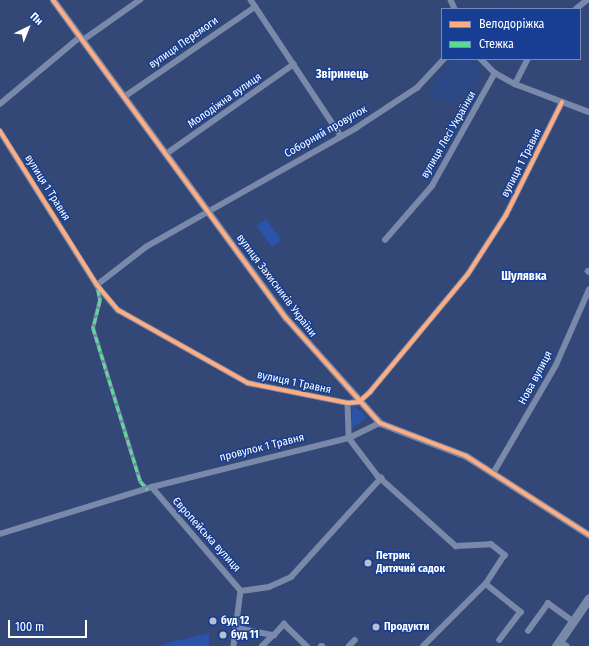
<!DOCTYPE html>
<meta charset="utf-8">
<style>
body{margin:0}
#map{position:relative;width:589px;height:646px;overflow:hidden;background:#334876;font-family:"Fira Sans Condensed",sans-serif}
div>[style]{position:absolute}
[style*='--x']{left:calc(var(--x)*1px);top:calc(var(--y)*1px);width:calc(var(--w)*1px);rotate:calc(var(--a)*1deg)}
.green>*{inset:0;background:#2a54a9;transform-origin:0 0}
.water>*{inset:0;background:#2c4885}
.stream>*{height:1.5px;margin:-0.75px;padding:0 0.75px;transform-origin:0.75px;border-radius:0.75px;background:#2c4885}
.pedestrian>*{height:4px;margin:-2px;padding:0 2px;transform-origin:2px;border-radius:2px;background:#7a89a9}
.minor>*{height:5.5px;margin:-2.75px;padding:0 2.75px;transform-origin:2.75px;border-radius:2.75px;background:#7a89a9}
.tertiary>*{height:7px;margin:-3.5px;padding:0 3.5px;transform-origin:3.5px;border-radius:3.5px;background:#7a89a9}
.primary>*{height:9px;margin:-4.5px;padding:0 4.5px;transform-origin:4.5px;border-radius:4.5px;background:#7a89a7}
.quiet>*{height:3px;margin-top:-1.5px;transform-origin:0;background:repeating-linear-gradient(90deg,#5adb95 0 6px,transparent 0 9px)}
.cycleway>*{height:4px;margin:-2px;padding:0 2px;transform-origin:2px;border-radius:2px;background:#ffac80}
.dots>*{width:11px;height:11px;translate:-50% -50%;box-sizing:border-box;border:2px solid #173e92;border-radius:50%}
span{translate:-50% -50%;white-space:nowrap;text-align:center;line-height:1.15;-webkit-text-stroke:3px #173e92;paint-order:stroke}
.street-label{font-size:11px;color:#fff}
.poi-label{font-size:11px;color:#fff;font-weight:700}
.left{translate:0 -50%;text-align:left}
.neighbourhood-label{font-size:12px;color:#fff;font-weight:700}
.legend{position:absolute;left:441px;top:8px;width:140px;height:52px;box-sizing:border-box;background:#173e92;border:1px solid #748bbe;margin:0;padding:5px 7px;list-style:none;font-size:12px;color:#fff}
.legend li{display:flex;align-items:center;gap:8px;height:20px}
.legend b{width:20px;border:1px solid #748bbe}
.north{position:absolute;left:8px;top:8px;width:40px;height:40px;-webkit-text-stroke:3px #173e92;paint-order:stroke;rotate:43deg;font-size:11px;font-weight:700;line-height:16px;text-align:center;color:#fff}
.north::after{content:'';display:block;margin:auto;width:14px;height:18px;background:#fff;clip-path:polygon(50% 0,100% 100%,50% 72%,0 100%)}
.scale{position:absolute;left:8px;top:620px;width:79px;height:18px;box-sizing:border-box;border:2px solid #fff;border-top:0;padding-left:5px;font-size:12px;line-height:14px;white-space:nowrap;color:#fff;-webkit-text-stroke:3px #173e92;paint-order:stroke}
</style>
<div id="map">
<div class="green">
<div style="left:266px;top:219px;width:26px;height:12px;rotate:53deg"></div>
<div style="clip-path:polygon(353px 405px,367px 418px,353px 427px,351px 425px)"></div>
<div style="clip-path:polygon(209px 633px,209px 646px,164px 646px,163px 644px)"></div>
</div>
<div class="water">
<div style="clip-path:polygon(456px 59px,472px 59px,482px 77px,474px 88px,451px 104px,428px 95px,446px 65px)"></div>
</div>
<div class="stream">
<div style="--x:499;--y:9;--w:10;--a:-61"></div>
</div>
<div class="pedestrian">
<div style="--x:97;--y:286;--w:14;--a:78"></div>
<div style="--x:100;--y:300;--w:29;--a:104"></div>
<div style="--x:93;--y:328;--w:160;--a:72.9"></div>
<div style="--x:140;--y:481;--w:11;--a:49"></div>
</div>
<div class="minor">
<div style="--x:251;--y:0;--w:163;--a:56.5"></div>
<div style="--x:451;--y:0;--w:10;--a:66"></div>
<div style="--x:576;--y:9;--w:14;--a:-39"></div>
<div style="--x:83;--y:40;--w:70;--a:-35.1"></div>
<div style="--x:481;--y:59;--w:20;--a:45"></div>
<div style="--x:495;--y:73;--w:23;--a:29"></div>
<div style="--x:515;--y:84;--w:79;--a:20.7"></div>
<div style="--x:515;--y:84;--w:28;--a:-63"></div>
<div style="--x:124;--y:97;--w:159;--a:-34.5"></div>
<div style="--x:0;--y:104;--w:104;--a:-39.9"></div>
<div style="--x:0;--y:131;--w:182;--a:57.8"></div>
<div style="--x:97;--y:285;--w:33;--a:50"></div>
<div style="--x:118;--y:310;--w:149;--a:29.3"></div>
<div style="--x:248;--y:383;--w:102;--a:11.3"></div>
<div style="--x:348;--y:403;--w:11;--a:-5"></div>
<div style="--x:359;--y:402;--w:15;--a:-42"></div>
<div style="--x:370;--y:392;--w:153;--a:-50.3"></div>
<div style="--x:468;--y:274;--w:70;--a:-57.2"></div>
<div style="--x:506;--y:215;--w:126;--a:-63.6"></div>
<div style="--x:166;--y:154;--w:156;--a:-35.1"></div>
<div style="--x:385;--y:240;--w:72;--a:-49"></div>
<div style="--x:432;--y:186;--w:129;--a:-60.9"></div>
<div style="--x:588;--y:271;--w:1;--a:45"></div>
<div style="--x:97;--y:285;--w:62;--a:-37.8"></div>
<div style="--x:146;--y:247;--w:241;--a:-29.5"></div>
<div style="--x:356;--y:128;--w:73;--a:-33.3"></div>
<div style="--x:417;--y:88;--w:40;--a:-47"></div>
<div style="--x:348;--y:403;--w:35;--a:88"></div>
<div style="--x:349;--y:438;--w:48;--a:52.7"></div>
<div style="--x:378;--y:476;--w:105;--a:41.9"></div>
<div style="--x:456;--y:546;--w:35;--a:-3"></div>
<div style="--x:491;--y:544;--w:18;--a:38"></div>
<div style="--x:505;--y:555;--w:35;--a:123"></div>
<div style="--x:486;--y:584;--w:88;--a:135"></div>
<div style="--x:494;--y:472;--w:124;--a:-59.9"></div>
<div style="--x:556;--y:365;--w:82;--a:-66.3"></div>
<div style="--x:152;--y:487;--w:137;--a:49.4"></div>
<div style="--x:241;--y:591;--w:55;--a:97.3"></div>
<div style="--x:0;--y:534;--w:159;--a:-17.2"></div>
<div style="--x:152;--y:487;--w:203;--a:-14"></div>
<div style="--x:349;--y:438;--w:34;--a:-26"></div>
<div style="--x:486;--y:584;--w:45;--a:38.7"></div>
<div style="--x:521;--y:612;--w:35;--a:127"></div>
<div style="--x:241;--y:591;--w:28;--a:-8"></div>
<div style="--x:269;--y:587;--w:24;--a:-24"></div>
<div style="--x:291;--y:577;--w:134;--a:-47.7"></div>
<div style="--x:237;--y:628;--w:38;--a:11"></div>
<div style="--x:274;--y:635;--w:16;--a:135"></div>
<div style="--x:528;--y:631;--w:34;--a:-54"></div>
<div style="--x:548;--y:603;--w:31;--a:36"></div>
<div style="--x:274;--y:635;--w:15;--a:-48"></div>
<div style="--x:284;--y:624;--w:32;--a:44"></div>
<div style="--x:559;--y:641;--w:9;--a:32"></div>
<div style="--x:321;--y:646;--w:1;--a:0"></div>
<div style="--x:349;--y:646;--w:8;--a:-45"></div>
</div>
<div class="tertiary">
<div style="--x:53;--y:0;--w:394;--a:53.8"></div>
<div style="--x:286;--y:318;--w:141;--a:48.2"></div>
<div style="--x:380;--y:423;--w:92;--a:21"></div>
<div style="--x:466;--y:456;--w:146;--a:32.7"></div>
</div>
<div class="primary">
<div style="--x:556;--y:646;--w:58;--a:-55.5"></div>
</div>
<div class="quiet">
<div style="--x:98;--y:289;--w:11;--a:80"></div>
<div style="--x:100;--y:300;--w:29;--a:104"></div>
<div style="--x:93;--y:328;--w:160;--a:72.9"></div>
<div style="--x:140;--y:481;--w:11;--a:49"></div>
</div>
<div class="cycleway">
<div style="--x:53;--y:0;--w:394;--a:53.8"></div>
<div style="--x:286;--y:318;--w:141;--a:48.2"></div>
<div style="--x:380;--y:423;--w:92;--a:21"></div>
<div style="--x:466;--y:456;--w:146;--a:32.7"></div>
<div style="--x:0;--y:131;--w:182;--a:57.8"></div>
<div style="--x:97;--y:285;--w:33;--a:50"></div>
<div style="--x:118;--y:310;--w:149;--a:29.3"></div>
<div style="--x:248;--y:383;--w:102;--a:11.3"></div>
<div style="--x:348;--y:403;--w:11;--a:-5"></div>
<div style="--x:359;--y:402;--w:15;--a:-42"></div>
<div style="--x:370;--y:392;--w:153;--a:-50.3"></div>
<div style="--x:468;--y:274;--w:70;--a:-57.2"></div>
<div style="--x:506;--y:215;--w:126;--a:-63.6"></div>
</div>
<div class="dots">
<div style="left:368px;top:563px;background:#b8bfcf"></div>
<div style="left:213px;top:621px;background:#b8bfcf"></div>
<div style="left:376px;top:627px;background:#b8bfcf"></div>
<div style="left:223px;top:635px;background:#b8bfcf"></div>
</div>
<div class="street-label">
<span style="left:184px;top:43px;rotate:-35deg">вулиця Перемоги</span>
<span style="left:225px;top:101px;rotate:-35deg">Молодіжна вулиця</span>
<span style="left:326px;top:132px;rotate:-30deg">Соборний провулок</span>
<span style="left:449px;top:135px;rotate:-60deg">вулиця Лесі Українки</span>
<span style="left:522px;top:163px;rotate:-63deg">вулиця 1 Травня</span>
<span style="left:47px;top:188px;rotate:58deg">вулиця 1 Травня</span>
<span style="left:276px;top:286px;rotate:53deg">вулиця Захисників України</span>
<span style="left:536px;top:378px;rotate:-62deg">Нова вулиця</span>
<span style="left:294px;top:383px;rotate:12deg">вулиця 1 Травня</span>
<span style="left:262px;top:448px;rotate:-14deg">провулок 1 Травня</span>
<span style="left:206px;top:535px;rotate:48deg">Європейська вулиця</span>
</div>
<div class="poi-label">
<span class="left" style="left:376px;top:563px">Петрик<br>Дитячий садок</span>
<span class="left" style="left:221px;top:621px">буд 12</span>
<span class="left" style="left:384px;top:627px">Продукти</span>
<span class="left" style="left:231px;top:635px">буд 11</span>
</div>
<div class="neighbourhood-label">
<span style="left:342px;top:75px">Звіринець</span>
<span style="left:524px;top:277px">Шулявка</span>
</div>
<ul class="legend">
<li><b style="height:5px;background:#ffac80"></b>Велодоріжка</li>
<li><b style="height:5px;background:#5adb95"></b>Стежка</li>
</ul>
<div class="north">Пн</div>
<div class="scale">100 m</div>
</div>
